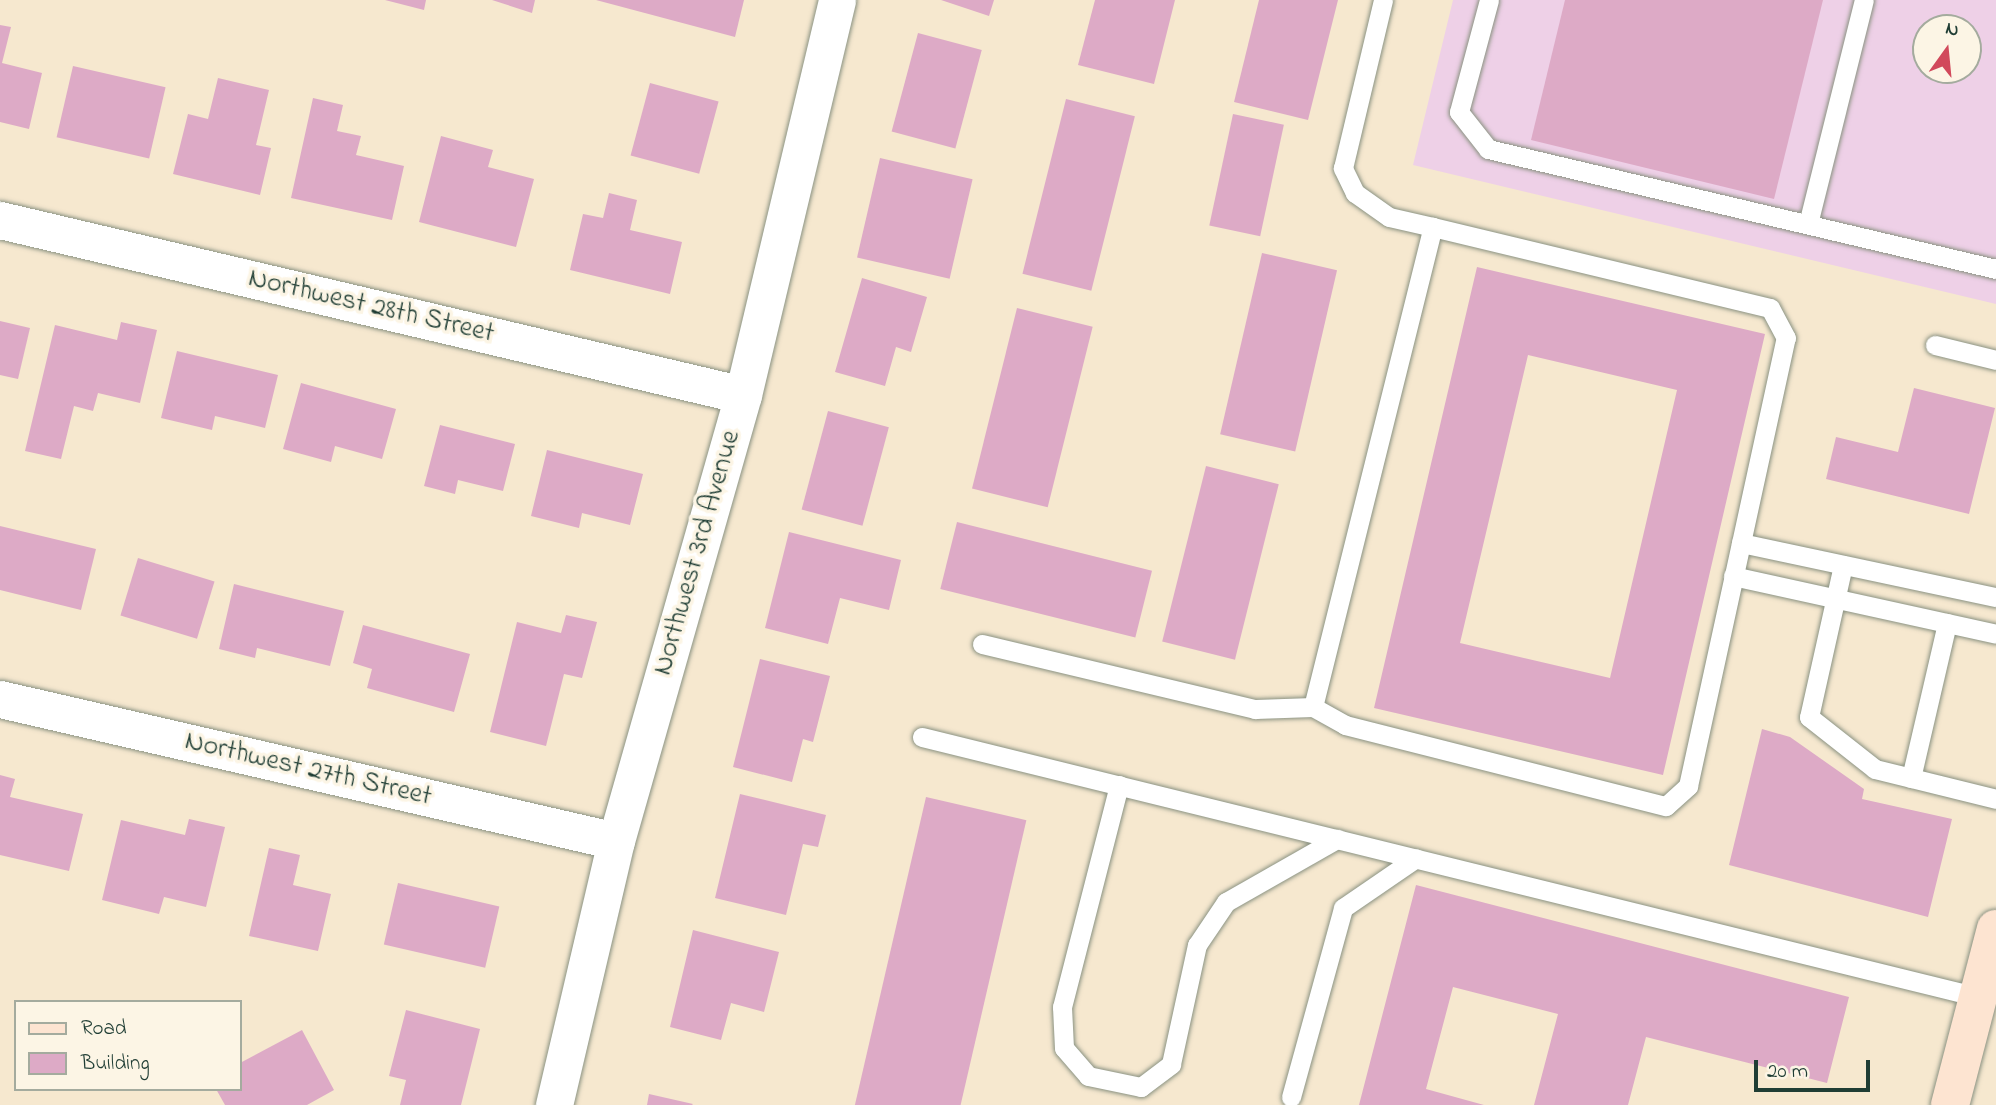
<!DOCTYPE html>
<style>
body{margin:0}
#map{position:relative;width:1996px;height:1105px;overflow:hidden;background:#f6e8cf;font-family:"Indie Flower",sans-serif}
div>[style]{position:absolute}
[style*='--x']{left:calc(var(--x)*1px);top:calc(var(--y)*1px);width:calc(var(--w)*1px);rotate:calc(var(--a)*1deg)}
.built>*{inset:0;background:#eed0e7}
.building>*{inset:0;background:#ddaac6;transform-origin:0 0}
.roads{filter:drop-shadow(0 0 2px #8a9282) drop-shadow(0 0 2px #8a9282)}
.lane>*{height:19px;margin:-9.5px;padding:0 9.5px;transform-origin:9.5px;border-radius:9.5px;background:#fff}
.street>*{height:37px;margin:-18.5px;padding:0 18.5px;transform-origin:18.5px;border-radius:18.5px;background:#fff}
.secondary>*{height:38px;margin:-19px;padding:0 19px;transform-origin:19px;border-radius:19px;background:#fde4d1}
span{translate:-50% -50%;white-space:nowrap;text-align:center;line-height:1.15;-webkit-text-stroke:7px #fcf5e5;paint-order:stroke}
.street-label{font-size:28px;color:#1f3d34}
.legend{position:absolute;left:14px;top:1000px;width:228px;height:91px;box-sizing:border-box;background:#fcf5e5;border:2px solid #a4ab9e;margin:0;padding:9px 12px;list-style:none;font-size:21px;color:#1f3d34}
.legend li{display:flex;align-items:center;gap:14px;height:35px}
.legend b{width:35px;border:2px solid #a4ab9e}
.north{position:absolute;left:1912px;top:14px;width:70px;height:70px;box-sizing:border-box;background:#fcf5e5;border:2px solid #a4ab9e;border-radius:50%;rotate:15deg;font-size:19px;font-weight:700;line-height:28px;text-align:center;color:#1f3d34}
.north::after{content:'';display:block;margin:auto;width:24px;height:32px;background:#d1495b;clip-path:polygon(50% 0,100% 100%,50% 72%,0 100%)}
.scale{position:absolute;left:1754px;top:1060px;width:116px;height:32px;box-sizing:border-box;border:4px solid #1f3d34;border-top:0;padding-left:9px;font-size:21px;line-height:24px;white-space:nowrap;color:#1f3d34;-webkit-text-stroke:5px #fcf5e5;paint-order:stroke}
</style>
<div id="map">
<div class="built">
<div style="clip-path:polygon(evenodd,1453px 0,1996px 0,1996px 304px,1413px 165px,1453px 0,1926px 28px,1968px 28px,1968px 70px,1926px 70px,1926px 28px)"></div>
</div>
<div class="building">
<div style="clip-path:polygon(385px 0,426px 0,424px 10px)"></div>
<div style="clip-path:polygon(492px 0,535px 0,532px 13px)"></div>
<div style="clip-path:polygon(596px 0,744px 0,735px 37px)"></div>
<div style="clip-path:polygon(941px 0,994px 0,989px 16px)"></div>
<div style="clip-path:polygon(1095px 0,1175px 0,1154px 84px,1078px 65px)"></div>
<div style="clip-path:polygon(1259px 0,1338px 0,1308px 120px,1234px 102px)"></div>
<div style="clip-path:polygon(1565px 0,1823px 0,1774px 199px,1531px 140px)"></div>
<div style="clip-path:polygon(0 25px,11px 27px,2px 63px,42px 73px,29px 129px,0 122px)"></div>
<div style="left:918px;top:33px;width:66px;height:102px;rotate:15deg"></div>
<div style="left:73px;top:66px;width:95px;height:73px;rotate:13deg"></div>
<div style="clip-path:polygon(218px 78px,269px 90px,256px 145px,271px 148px,260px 195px,173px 174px,188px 114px,208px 119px)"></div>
<div style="left:650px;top:83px;width:71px;height:75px;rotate:15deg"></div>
<div style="clip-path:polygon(313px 98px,343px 105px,337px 131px,361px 136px,356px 155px,404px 166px,392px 220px,291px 198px)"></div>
<div style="left:1066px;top:99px;width:71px;height:180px;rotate:14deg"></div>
<div style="left:1233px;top:114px;width:52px;height:114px;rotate:12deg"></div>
<div style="clip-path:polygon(441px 136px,493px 150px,488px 167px,534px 179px,516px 247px,419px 222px)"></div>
<div style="left:880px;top:158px;width:95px;height:102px;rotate:13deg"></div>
<div style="clip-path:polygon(609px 193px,637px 200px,630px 230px,682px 242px,670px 294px,570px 270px,583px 214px,603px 218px)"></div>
<div style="left:1262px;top:253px;width:77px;height:186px;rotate:13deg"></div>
<div style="clip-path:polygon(evenodd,1477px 267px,1765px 334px,1663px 775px,1374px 708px,1477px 267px,1528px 355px,1677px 390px,1610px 678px,1460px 643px,1528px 355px)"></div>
<div style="clip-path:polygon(862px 278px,927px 297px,911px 352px,896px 347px,885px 386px,835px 372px)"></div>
<div style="left:1017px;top:308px;width:78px;height:186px;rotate:14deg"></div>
<div style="clip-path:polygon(0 321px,30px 328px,18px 379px,0 375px)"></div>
<div style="clip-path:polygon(121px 322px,157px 330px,140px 403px,98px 393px,93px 411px,74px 406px,61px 459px,25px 451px,55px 325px,117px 340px)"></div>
<div style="clip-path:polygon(177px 351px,278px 375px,265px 428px,215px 416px,212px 430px,161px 418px)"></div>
<div style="clip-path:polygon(301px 383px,396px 409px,382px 459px,335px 446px,331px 462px,283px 449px)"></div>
<div style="clip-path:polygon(1914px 388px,1995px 408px,1969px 514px,1826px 479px,1836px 437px,1898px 452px)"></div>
<div style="left:828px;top:411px;width:63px;height:102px;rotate:15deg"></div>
<div style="clip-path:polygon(440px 425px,515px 444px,503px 491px,458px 480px,455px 494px,424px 486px)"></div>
<div style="clip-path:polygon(547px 450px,643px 474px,630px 525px,582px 513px,579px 528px,531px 516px)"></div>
<div style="left:1206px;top:466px;width:75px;height:181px;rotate:14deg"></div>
<div style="left:957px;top:522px;width:201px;height:69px;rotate:14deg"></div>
<div style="clip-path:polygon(0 526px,96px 549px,81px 610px,0 590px)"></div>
<div style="clip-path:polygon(789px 532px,901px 560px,889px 610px,840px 598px,828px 644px,765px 628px)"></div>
<div style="left:138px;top:558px;width:80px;height:60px;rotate:17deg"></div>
<div style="clip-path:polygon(234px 584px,344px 611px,330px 666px,257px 648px,255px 658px,219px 649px)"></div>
<div style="clip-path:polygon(566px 615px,597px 622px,582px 678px,564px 674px,546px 746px,490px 732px,517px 622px,561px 633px)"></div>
<div style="clip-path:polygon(363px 625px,470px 654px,454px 712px,367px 688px,372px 669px,353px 663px)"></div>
<div style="clip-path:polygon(760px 659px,830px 676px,813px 742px,803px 739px,792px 782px,733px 767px)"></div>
<div style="clip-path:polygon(1762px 729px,1790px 737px,1864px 789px,1862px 799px,1952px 819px,1928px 917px,1729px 865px)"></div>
<div style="clip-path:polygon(0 775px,15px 779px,10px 797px,83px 814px,69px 871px,0 855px)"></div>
<div style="clip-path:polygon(740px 794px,826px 815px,818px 847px,803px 844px,786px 915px,715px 898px)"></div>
<div style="left:926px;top:797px;width:103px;height:318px;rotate:13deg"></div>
<div style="clip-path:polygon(189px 819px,225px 827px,206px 907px,164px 897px,159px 914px,102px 900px,121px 820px,185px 835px)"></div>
<div style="clip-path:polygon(269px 848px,300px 855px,293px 885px,331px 894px,318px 951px,249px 936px)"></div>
<div style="left:398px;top:883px;width:104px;height:63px;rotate:13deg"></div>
<div style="clip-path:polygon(1416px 885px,1849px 997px,1827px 1083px,1646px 1037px,1628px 1105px,1534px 1105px,1558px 1014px,1453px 987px,1426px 1089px,1484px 1105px,1359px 1105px)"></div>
<div style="clip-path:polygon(693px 930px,779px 952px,764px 1012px,731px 1003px,721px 1040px,670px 1027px)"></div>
<div style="clip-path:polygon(406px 1010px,480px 1029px,461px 1105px,400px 1105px,406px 1080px,389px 1076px)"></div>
<div style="clip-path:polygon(302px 1030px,334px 1090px,307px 1105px,225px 1105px,216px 1089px,240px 1089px,240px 1063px)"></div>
<div style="clip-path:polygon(649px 1094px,693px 1104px,692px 1105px,647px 1105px)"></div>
</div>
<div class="roads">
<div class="lane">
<div style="--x:1489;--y:0;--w:116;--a:105"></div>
<div style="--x:1459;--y:112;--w:47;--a:51.9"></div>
<div style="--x:1488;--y:149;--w:522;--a:13.29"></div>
<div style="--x:1808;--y:224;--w:231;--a:-76"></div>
<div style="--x:1935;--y:345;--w:63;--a:13.8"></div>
<div style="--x:1741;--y:543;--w:261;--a:12"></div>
<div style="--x:1843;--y:565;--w:156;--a:102.6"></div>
<div style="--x:1809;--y:717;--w:84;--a:38.2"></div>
<div style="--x:1875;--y:769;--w:125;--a:13.9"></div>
<div style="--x:1733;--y:576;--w:269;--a:12.4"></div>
<div style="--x:982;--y:644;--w:281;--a:13.4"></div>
<div style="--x:1255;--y:709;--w:58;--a:-2"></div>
<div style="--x:1313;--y:707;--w:37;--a:29"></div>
<div style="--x:1345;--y:725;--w:331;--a:14.2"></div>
<div style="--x:1666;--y:806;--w:30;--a:-42"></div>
<div style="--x:1688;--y:786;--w:459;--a:-77.7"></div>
<div style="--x:1786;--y:338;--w:34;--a:-118"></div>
<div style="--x:1770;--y:308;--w:347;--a:-166.5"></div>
<div style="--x:1313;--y:707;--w:495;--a:-76"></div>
<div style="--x:1433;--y:227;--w:45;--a:-167.2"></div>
<div style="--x:1389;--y:217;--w:42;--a:-144.8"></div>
<div style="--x:1355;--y:193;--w:28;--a:-116"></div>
<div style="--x:1343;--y:168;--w:173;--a:-76.6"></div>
<div style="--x:922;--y:737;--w:1088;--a:13.83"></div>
<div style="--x:1911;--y:778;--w:159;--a:-76.9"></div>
<div style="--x:1119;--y:785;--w:229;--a:104.4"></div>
<div style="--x:1062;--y:1007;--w:41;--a:87.2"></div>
<div style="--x:1064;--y:1048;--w:37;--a:49"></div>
<div style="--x:1088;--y:1076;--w:54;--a:11.7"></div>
<div style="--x:1141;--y:1087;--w:38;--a:-37"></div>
<div style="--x:1171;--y:1064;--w:122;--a:-77.7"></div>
<div style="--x:1197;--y:945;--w:52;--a:-56"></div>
<div style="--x:1226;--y:902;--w:128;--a:-29.6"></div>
<div style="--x:1291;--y:1097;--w:196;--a:-74.6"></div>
<div style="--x:1343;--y:908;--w:88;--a:-34.4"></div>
</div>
<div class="street">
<div style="--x:0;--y:220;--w:763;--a:13.25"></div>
<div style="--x:0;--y:699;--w:632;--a:12.98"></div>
<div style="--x:554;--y:1105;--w:271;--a:-76.8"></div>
<div style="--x:616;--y:841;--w:464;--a:-74.1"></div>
<div style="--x:743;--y:395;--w:406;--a:-76.6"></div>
</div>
<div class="secondary">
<div style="--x:1950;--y:1105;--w:182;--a:-75.4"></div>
</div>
</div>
<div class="street-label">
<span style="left:371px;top:307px;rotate:13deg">Northwest 28th Street</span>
<span style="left:698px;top:553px;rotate:-74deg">Northwest 3rd Avenue</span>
<span style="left:308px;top:770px;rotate:13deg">Northwest 27th Street</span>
</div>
<ul class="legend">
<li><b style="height:9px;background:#fde4d1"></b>Road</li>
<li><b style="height:19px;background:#ddaac6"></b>Building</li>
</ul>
<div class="north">N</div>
<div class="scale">20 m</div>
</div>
